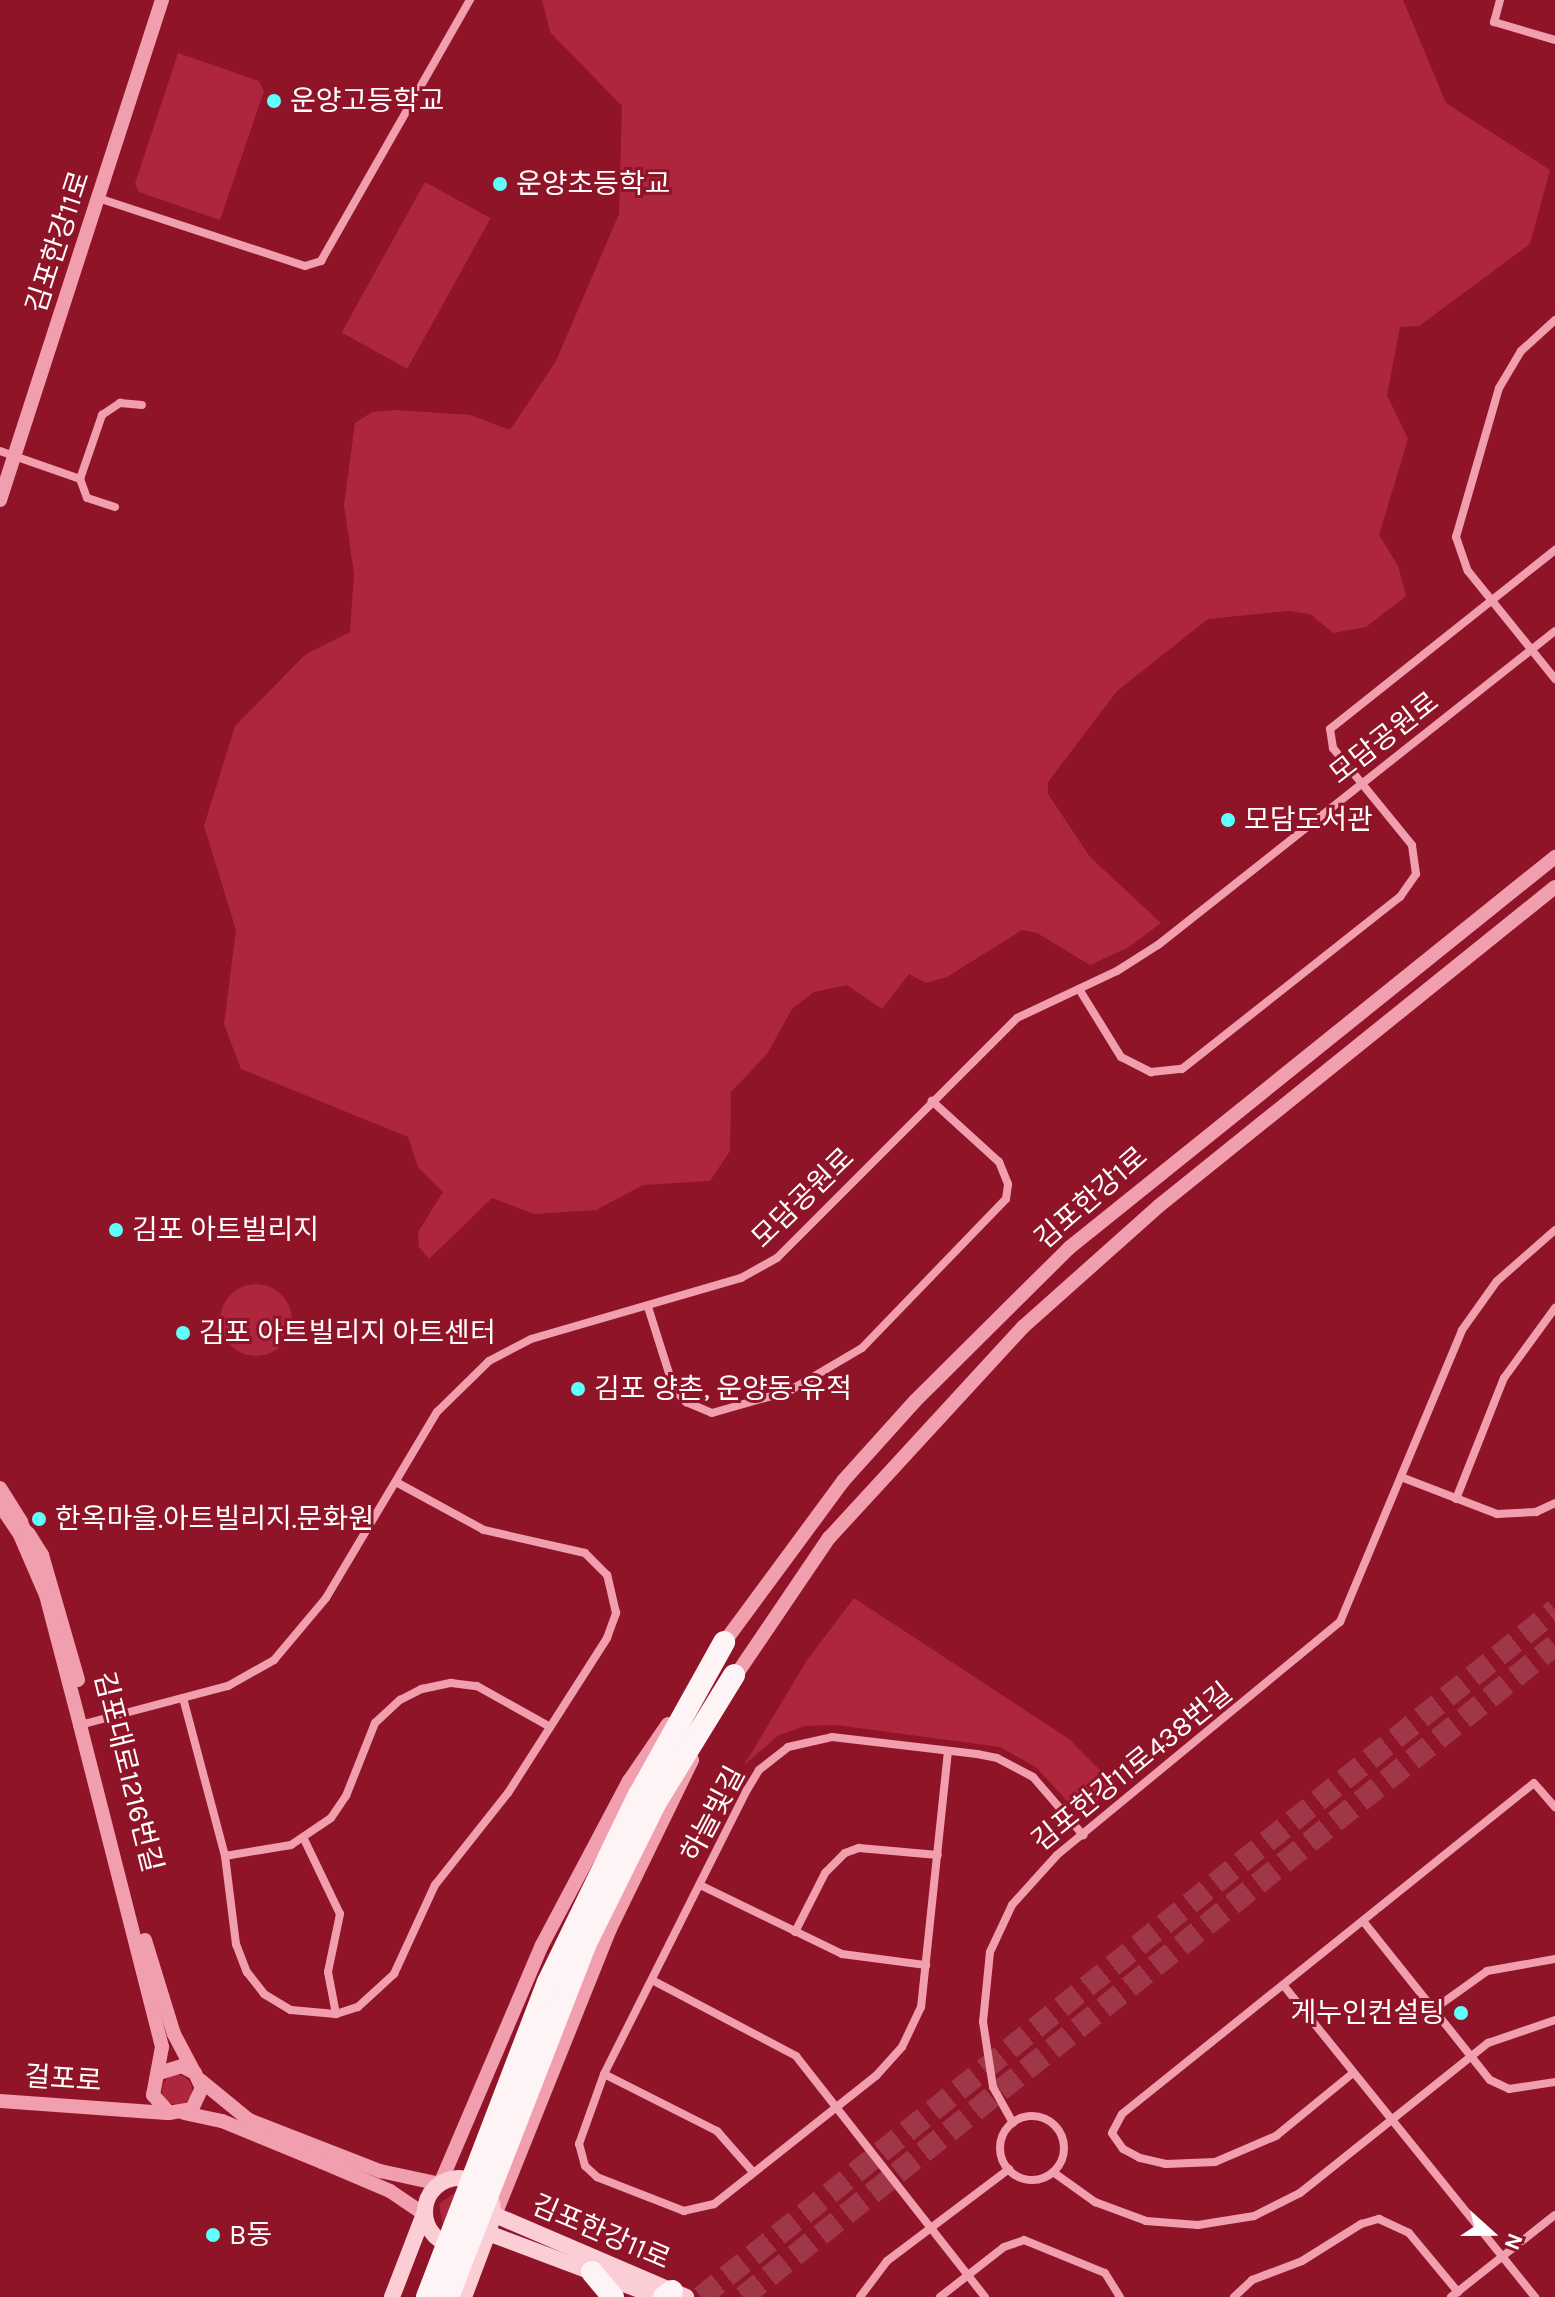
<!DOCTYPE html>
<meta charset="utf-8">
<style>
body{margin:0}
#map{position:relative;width:1555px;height:2297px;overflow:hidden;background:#8f1428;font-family:Karla,"Noto Sans KR",sans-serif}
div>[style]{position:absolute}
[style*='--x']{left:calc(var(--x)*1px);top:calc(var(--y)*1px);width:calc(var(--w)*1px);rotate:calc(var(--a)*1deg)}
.green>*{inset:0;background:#ae263e;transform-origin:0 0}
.round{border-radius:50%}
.trunk-tunnel>*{height:22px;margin-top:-11px;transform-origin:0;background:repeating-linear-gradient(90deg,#a03748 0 22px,transparent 0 33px)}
.minor>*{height:8px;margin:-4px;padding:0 4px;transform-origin:4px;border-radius:4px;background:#f19fae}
.minor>.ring{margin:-4px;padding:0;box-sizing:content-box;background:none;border:8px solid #f19fae;border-radius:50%}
.tertiary>*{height:14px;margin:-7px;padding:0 7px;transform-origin:7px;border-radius:7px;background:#f19fae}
.secondary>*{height:16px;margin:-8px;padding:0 8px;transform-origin:8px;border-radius:8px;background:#fbcdd5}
.secondary>.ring{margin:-8px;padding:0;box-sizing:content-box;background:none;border:16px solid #fbcdd5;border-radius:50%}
.trunk>*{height:22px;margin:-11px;padding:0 11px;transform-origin:11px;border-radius:11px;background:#fff4f5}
.dots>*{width:22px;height:22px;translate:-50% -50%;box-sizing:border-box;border:4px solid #8f1428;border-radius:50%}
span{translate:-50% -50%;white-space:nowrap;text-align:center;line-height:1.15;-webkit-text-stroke:6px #8f1428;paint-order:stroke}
.poi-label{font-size:28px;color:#fff}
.left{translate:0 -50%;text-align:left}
.right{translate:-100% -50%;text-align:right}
.street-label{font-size:28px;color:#fff}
.north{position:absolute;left:1451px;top:2193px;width:80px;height:80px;-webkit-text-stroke:6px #8f1428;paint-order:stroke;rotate:111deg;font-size:22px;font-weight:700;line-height:32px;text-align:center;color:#fff}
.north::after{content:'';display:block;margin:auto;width:28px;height:36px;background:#fff;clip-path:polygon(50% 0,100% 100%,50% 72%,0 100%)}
</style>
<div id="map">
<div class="green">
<div style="clip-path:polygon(542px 0,1403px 0,1446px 103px,1550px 170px,1530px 244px,1419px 326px,1400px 327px,1387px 395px,1408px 439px,1379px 535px,1398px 566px,1406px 596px,1366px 627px,1333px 633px,1310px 614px,1288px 611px,1208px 619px,1117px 691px,1048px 782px,1048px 794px,1090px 857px,1161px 923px,1129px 947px,1090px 965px,1037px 933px,1022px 930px,947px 977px,926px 983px,909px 974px,882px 1009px,847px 985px,814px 992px,792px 1009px,767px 1054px,731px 1092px,730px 1151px,710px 1181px,643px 1185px,596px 1210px,534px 1214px,492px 1198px,429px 1259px,419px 1247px,418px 1232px,443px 1192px,418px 1167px,408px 1137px,241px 1069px,224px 1024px,236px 930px,204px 826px,235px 726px,306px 654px,350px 632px,354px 574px,344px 505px,355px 423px,372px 412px,395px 410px,470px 415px,510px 430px,556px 361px,619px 214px,622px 106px,550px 32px)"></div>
<div style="clip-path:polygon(178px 53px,259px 81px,264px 91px,220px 220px,139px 192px,135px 184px)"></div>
<div style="left:425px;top:182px;width:75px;height:172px;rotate:29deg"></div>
<div class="round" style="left:220px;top:1284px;width:72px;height:72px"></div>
<div style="clip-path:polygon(854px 1598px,1069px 1739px,1117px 1787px,1079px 1814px,1037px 1768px,1000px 1747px,836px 1725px,805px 1726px,779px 1735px,744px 1765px,807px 1660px)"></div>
<div class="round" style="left:162px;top:2075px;width:30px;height:30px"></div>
<div style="clip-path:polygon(457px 2191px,443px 2226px,439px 2204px)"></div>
</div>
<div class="trunk-tunnel">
<div style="--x:701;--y:2297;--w:1096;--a:-38.81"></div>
<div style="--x:743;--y:2297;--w:1041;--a:-38.76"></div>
</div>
<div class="minor">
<div style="--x:1500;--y:0;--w:23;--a:105"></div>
<div style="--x:1494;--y:22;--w:64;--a:16.4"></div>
<div style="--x:95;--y:197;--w:221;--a:18.2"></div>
<div style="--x:305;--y:266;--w:17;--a:-17"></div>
<div style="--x:321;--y:261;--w:301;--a:-60.3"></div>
<div style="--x:1555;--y:320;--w:46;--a:137.6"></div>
<div style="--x:1521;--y:351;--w:43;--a:120.7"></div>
<div style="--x:1499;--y:388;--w:155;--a:106.1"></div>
<div style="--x:1456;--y:537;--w:36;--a:71"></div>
<div style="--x:1468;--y:571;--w:139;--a:51.1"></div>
<div style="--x:0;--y:451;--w:85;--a:19.3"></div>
<div style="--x:115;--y:507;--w:29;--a:-162"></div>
<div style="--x:87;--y:498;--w:20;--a:-110"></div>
<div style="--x:80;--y:479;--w:68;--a:-71"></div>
<div style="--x:102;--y:415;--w:22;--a:-34"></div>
<div style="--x:120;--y:403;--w:22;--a:5"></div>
<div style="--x:1079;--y:989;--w:80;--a:58.3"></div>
<div style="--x:1121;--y:1057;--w:34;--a:27"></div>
<div style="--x:1151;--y:1072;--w:31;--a:-6"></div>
<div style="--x:1182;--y:1069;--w:278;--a:-38.3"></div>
<div style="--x:1400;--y:897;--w:28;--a:-55"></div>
<div style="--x:1416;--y:874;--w:29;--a:-98"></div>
<div style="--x:1412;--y:845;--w:125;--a:-129.2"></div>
<div style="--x:1333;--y:748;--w:19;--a:-99"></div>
<div style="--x:1330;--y:729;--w:288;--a:-38.5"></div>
<div style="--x:648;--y:1307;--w:86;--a:72.4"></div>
<div style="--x:674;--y:1389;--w:18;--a:47"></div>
<div style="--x:686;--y:1402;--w:28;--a:23"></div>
<div style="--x:712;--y:1413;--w:80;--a:-15.9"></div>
<div style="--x:789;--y:1391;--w:85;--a:-30.5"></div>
<div style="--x:862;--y:1348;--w:207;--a:-46"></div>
<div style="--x:1006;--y:1199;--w:15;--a:-82"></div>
<div style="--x:1008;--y:1184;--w:24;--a:-112"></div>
<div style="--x:999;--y:1162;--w:91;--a:-137.7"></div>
<div style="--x:1401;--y:1477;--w:103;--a:21.1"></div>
<div style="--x:1497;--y:1514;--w:39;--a:-3"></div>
<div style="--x:1536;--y:1512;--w:21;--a:-25"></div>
<div style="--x:1456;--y:1499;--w:130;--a:-68.4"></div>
<div style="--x:1504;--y:1378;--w:87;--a:-53.9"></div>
<div style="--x:183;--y:1698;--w:163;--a:75.1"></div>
<div style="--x:225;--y:1856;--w:89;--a:82.9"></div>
<div style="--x:236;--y:1944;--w:30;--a:69"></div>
<div style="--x:247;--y:1972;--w:28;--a:52"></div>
<div style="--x:264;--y:1994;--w:31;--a:31"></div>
<div style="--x:291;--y:2010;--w:45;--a:5.1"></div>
<div style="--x:336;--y:2014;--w:23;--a:-18"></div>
<div style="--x:358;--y:2007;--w:49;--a:-42.5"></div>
<div style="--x:394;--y:1974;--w:98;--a:-65.3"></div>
<div style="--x:435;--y:1885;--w:117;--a:-51.6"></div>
<div style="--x:508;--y:1793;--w:184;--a:-57.4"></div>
<div style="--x:607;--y:1638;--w:27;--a:-70"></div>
<div style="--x:616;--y:1613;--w:39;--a:-103"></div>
<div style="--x:607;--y:1575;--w:31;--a:-135"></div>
<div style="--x:585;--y:1553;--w:104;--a:-167.2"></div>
<div style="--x:484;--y:1530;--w:100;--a:-151.4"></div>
<div style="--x:80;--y:1725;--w:153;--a:-14.8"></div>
<div style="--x:228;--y:1686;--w:53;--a:-29.5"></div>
<div style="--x:274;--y:1660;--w:81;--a:-50"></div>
<div style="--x:326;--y:1598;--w:217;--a:-59.2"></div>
<div style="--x:437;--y:1412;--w:73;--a:-44.4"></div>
<div style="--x:489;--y:1361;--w:47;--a:-27.6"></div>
<div style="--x:531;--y:1339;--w:219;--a:-16.2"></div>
<div style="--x:741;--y:1278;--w:41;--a:-29.1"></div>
<div style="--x:777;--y:1258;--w:339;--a:-45"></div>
<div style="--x:1017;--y:1018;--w:110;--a:-25.2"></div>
<div style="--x:1117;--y:971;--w:49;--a:-32.4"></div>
<div style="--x:1158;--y:945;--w:506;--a:-38.34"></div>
<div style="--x:948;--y:1751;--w:257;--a:96"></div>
<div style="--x:921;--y:2007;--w:44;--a:115.4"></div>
<div style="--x:902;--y:2047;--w:38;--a:132"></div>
<div style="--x:877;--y:2075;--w:208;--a:141.6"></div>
<div style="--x:714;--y:2204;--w:31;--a:167"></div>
<div style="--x:684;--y:2211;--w:93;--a:-158.7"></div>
<div style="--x:597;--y:2177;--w:16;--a:-137"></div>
<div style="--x:585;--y:2166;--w:23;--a:-105"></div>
<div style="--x:579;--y:2144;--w:74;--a:-70.3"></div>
<div style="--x:604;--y:2074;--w:318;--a:-63.3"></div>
<div style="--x:747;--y:1790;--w:23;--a:-59"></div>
<div style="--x:759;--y:1770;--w:37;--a:-38"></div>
<div style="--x:788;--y:1747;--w:45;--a:-12.8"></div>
<div style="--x:832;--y:1737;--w:146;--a:6.7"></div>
<div style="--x:977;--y:1754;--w:20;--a:11"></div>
<div style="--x:997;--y:1758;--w:41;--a:27.8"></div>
<div style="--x:1033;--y:1777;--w:77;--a:49.2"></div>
<div style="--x:304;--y:1839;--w:83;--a:64.4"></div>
<div style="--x:340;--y:1914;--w:59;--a:101.7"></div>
<div style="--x:328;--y:1972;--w:43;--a:79.2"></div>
<div style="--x:225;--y:1856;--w:67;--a:-9.5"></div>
<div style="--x:291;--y:1845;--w:48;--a:-34"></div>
<div style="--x:331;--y:1818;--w:27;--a:-56"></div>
<div style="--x:346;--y:1796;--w:79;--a:-68.3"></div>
<div style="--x:375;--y:1723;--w:34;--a:-43"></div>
<div style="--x:400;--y:1700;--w:25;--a:-27"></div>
<div style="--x:422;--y:1689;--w:30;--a:-12"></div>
<div style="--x:451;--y:1683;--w:26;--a:7"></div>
<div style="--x:477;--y:1686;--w:84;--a:29.3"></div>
<div style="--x:700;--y:1885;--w:158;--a:25.9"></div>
<div style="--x:842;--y:1954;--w:85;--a:7.5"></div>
<div style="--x:1363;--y:1921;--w:203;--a:51.4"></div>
<div style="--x:1490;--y:2080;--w:21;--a:25"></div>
<div style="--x:1509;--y:2089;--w:47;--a:-8.7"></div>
<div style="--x:795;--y:1932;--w:66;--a:-63"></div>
<div style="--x:825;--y:1873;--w:28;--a:-45"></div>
<div style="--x:845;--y:1853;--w:15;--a:-20"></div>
<div style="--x:859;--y:1848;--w:79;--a:5.1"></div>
<div style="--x:652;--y:1980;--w:163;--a:27.8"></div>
<div style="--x:796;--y:2056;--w:306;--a:51.9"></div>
<div style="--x:1284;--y:1986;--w:400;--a:51.1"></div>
<div style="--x:1434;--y:2009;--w:65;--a:-35.6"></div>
<div style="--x:1487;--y:1971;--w:69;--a:-10"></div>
<div style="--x:1353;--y:2073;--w:99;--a:140.7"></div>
<div style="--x:1276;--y:2136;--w:66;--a:156.9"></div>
<div style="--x:1215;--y:2162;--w:49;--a:177.7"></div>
<div style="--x:1166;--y:2164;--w:27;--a:-167"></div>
<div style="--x:1140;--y:2158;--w:19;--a:-152"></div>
<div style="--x:1123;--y:2149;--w:19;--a:-125"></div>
<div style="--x:1112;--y:2133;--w:21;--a:-62"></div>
<div style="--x:1122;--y:2114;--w:528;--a:-38.78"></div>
<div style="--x:1534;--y:1783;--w:32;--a:49"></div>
<div style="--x:604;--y:2074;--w:127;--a:26.8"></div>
<div style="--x:717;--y:2131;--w:55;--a:48.7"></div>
<div class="ring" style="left:1000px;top:2116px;width:56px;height:56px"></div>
<div style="--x:1013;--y:2123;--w:41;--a:-119.1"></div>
<div style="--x:993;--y:2087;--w:66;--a:-98.7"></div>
<div style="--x:983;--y:2022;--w:70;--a:-84.3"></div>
<div style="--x:990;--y:1952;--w:52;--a:-64.9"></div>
<div style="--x:1012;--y:1905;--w:67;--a:-48"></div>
<div style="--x:1057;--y:1855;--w:367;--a:-39.5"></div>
<div style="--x:1340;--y:1622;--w:316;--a:-67.3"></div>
<div style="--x:1462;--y:1330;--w:60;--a:-54.5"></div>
<div style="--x:1497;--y:1281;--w:77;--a:-41.3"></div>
<div style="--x:1053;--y:2172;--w:52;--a:35.5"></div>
<div style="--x:1095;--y:2202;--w:54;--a:20.4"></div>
<div style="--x:1146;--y:2221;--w:52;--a:4.4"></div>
<div style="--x:1198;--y:2225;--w:57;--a:-9.1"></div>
<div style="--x:1254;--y:2216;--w:51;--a:-26.6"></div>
<div style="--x:1300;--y:2193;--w:241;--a:-38.6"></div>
<div style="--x:1488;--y:2043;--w:71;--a:-18.9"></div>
<div style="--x:860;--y:2297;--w:45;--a:-53.1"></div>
<div style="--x:887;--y:2261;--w:153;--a:-37"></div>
<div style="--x:940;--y:2297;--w:81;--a:-38"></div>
<div style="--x:1004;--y:2247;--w:21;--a:-19"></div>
<div style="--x:1024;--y:2240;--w:87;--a:22.2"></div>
<div style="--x:1105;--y:2273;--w:28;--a:58"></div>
<div style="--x:1234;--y:2297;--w:25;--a:-43"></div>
<div style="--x:1252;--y:2280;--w:53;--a:-20.8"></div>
<div style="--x:1302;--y:2261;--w:70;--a:-32.1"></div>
<div style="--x:1361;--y:2224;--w:19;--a:-16"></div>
<div style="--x:1379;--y:2219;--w:33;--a:25"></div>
<div style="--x:1409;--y:2233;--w:77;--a:50.3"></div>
<div style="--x:1451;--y:2297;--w:132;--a:-38.3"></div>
</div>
<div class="tertiary">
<div style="--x:0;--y:500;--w:526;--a:-72.05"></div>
<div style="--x:0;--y:1488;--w:79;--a:57.9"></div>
<div style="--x:42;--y:1555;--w:130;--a:73.9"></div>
<div style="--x:0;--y:1505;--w:36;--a:56"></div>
<div style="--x:20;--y:1535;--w:65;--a:66.6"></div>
<div style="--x:46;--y:1595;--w:134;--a:75.3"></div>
<div style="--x:80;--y:1725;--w:332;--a:75.7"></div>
<div style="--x:162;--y:2047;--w:49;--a:100.6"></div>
<div style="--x:153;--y:2095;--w:24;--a:48"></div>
<div style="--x:169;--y:2113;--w:23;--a:-10"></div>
<div style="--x:192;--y:2109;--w:23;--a:-65"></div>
<div style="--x:202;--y:2088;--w:17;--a:-115"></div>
<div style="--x:195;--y:2073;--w:15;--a:-152"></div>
<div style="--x:182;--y:2066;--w:24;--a:163"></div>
<div style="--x:720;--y:1648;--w:207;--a:-53.6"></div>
<div style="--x:843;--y:1481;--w:108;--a:-48"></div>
<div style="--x:915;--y:1401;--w:217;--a:-44.8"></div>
<div style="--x:1069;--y:1248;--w:624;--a:-38.82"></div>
<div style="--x:732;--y:1681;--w:173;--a:-55.9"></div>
<div style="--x:829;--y:1538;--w:287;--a:-47.4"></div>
<div style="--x:1023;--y:1327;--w:183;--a:-41.7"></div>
<div style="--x:1160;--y:1205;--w:507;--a:-38.84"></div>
<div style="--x:145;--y:1940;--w:98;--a:72.9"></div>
<div style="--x:174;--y:2034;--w:41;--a:62.2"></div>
<div style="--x:200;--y:2080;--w:63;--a:39.2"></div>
<div style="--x:249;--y:2120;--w:141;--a:21.3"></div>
<div style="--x:380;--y:2171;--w:61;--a:12.2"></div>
<div style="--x:440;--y:2184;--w:260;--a:-66.9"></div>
<div style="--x:542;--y:1945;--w:186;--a:-62.1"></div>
<div style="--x:629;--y:1781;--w:69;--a:-55.6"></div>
<div style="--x:0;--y:2101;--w:167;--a:4.1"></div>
<div style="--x:184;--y:2113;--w:39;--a:12"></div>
<div style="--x:222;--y:2121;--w:108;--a:22.3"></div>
<div style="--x:322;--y:2162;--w:74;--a:23.1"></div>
<div style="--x:390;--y:2191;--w:41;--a:34.1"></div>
<div style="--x:495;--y:2215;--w:308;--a:-68.1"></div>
<div style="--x:610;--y:1929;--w:188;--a:-64.1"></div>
</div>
<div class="secondary">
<div class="ring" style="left:425px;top:2178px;width:52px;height:52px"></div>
<div style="--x:495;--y:2215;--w:208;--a:23.2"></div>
<div style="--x:392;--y:2297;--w:89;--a:-68.9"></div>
<div style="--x:464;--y:2297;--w:68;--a:-69.4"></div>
<div style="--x:488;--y:2233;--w:182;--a:20.6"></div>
</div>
<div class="trunk">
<div style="--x:592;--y:2272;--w:33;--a:50"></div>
<div style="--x:427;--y:2297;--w:337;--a:-69"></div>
<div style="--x:548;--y:1982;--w:208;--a:-64.1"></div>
<div style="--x:639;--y:1795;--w:175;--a:-60.9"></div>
<div style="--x:448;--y:2297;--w:378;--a:-68.7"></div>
<div style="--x:585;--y:1945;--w:160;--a:-63.6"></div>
<div style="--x:656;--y:1802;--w:149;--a:-58.4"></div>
<div style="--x:664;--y:2297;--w:10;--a:-37"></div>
</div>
<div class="dots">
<div style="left:274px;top:101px;background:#5ffffc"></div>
<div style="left:500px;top:184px;background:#5ffffc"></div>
<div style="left:1228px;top:820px;background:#5ffffc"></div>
<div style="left:116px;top:1230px;background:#5ffffc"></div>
<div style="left:183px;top:1333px;background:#5ffffc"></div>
<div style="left:578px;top:1389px;background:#5ffffc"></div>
<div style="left:39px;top:1519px;background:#5ffffc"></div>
<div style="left:1461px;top:2013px;background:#5ffffc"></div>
<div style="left:213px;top:2235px;background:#5ffffc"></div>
</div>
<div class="poi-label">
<span class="left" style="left:290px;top:101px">운양고등학교</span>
<span class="left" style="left:516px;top:184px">운양초등학교</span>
<span class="left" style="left:1244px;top:820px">모담도서관</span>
<span class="left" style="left:132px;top:1230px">김포 아트빌리지</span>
<span class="left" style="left:199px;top:1333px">김포 아트빌리지 아트센터</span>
<span class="left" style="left:594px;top:1389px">김포 양촌, 운양동 유적</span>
<span class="left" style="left:55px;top:1519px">한옥마을.아트빌리지.문화원</span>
<span class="right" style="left:1445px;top:2013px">게누인컨설팅</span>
<span class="left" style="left:229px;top:2235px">B동</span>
</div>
<div class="street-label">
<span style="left:58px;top:242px;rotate:-72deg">김포한강11로</span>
<span style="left:1384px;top:738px;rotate:-38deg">모담공원로</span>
<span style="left:803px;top:1198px;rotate:-44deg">모담공원로</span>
<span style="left:1091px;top:1198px;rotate:-41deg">김포한강1로</span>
<span style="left:1132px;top:1767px;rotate:-39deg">김포한강11로438번길</span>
<span style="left:128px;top:1772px;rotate:76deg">김포대로1216번길</span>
<span style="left:713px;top:1814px;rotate:-62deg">하늘빛길</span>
<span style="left:63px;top:2079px;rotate:4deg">걸포로</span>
<span style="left:601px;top:2232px;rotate:23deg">김포한강11로</span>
</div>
<div class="north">N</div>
</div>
